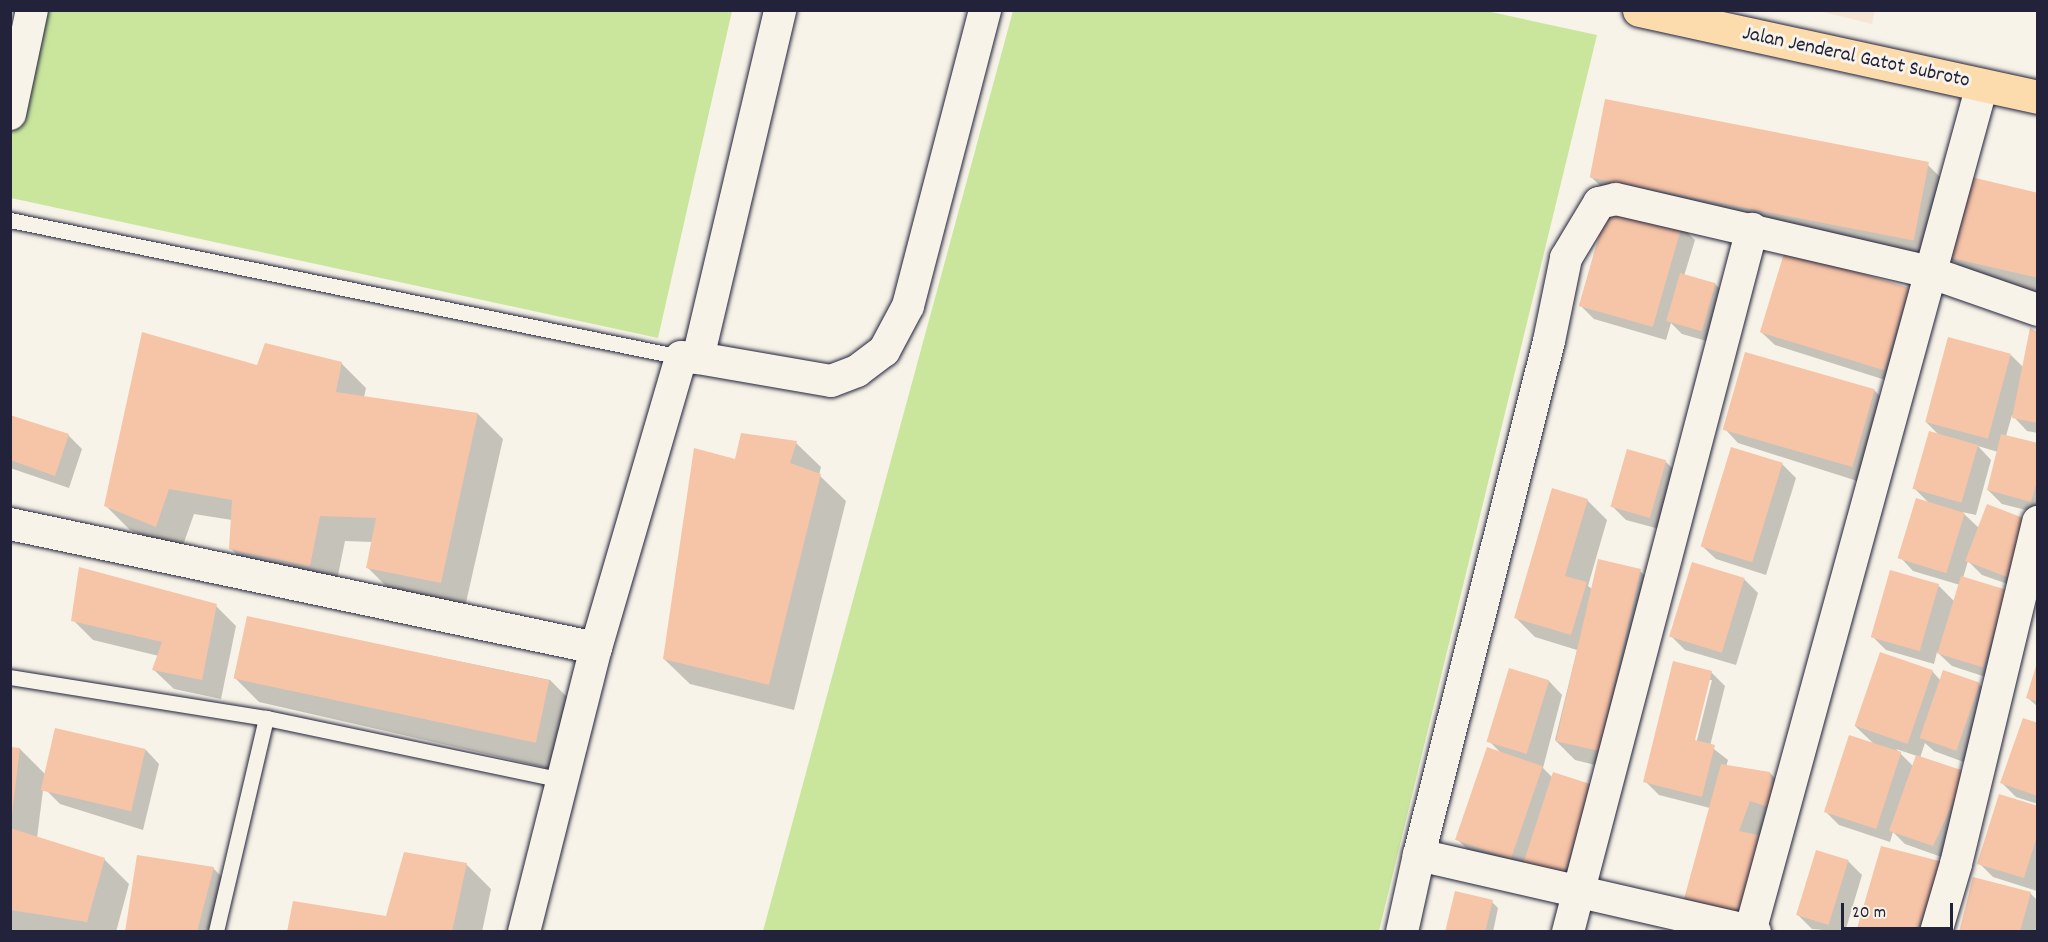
<!DOCTYPE html>
<style>
body{margin:0}
#map{position:relative;width:2048px;height:942px;overflow:hidden;background:#f7f3e8;font-family:Dekko,sans-serif}
div>[style]{position:absolute}
[style*='--x']{left:calc(var(--x)*1px);top:calc(var(--y)*1px);width:calc(var(--w)*1px);rotate:calc(var(--a)*1deg)}
.built>*{inset:0;background:#f7e5d4}
.green>*{inset:0;background:#cae69d}
.shadow>*{inset:0;background:#0003}
.building>*{inset:0;background:#f6c4a7;transform-origin:0 0}
.roads{filter:drop-shadow(0 0 2px #22223b) drop-shadow(0 0 2px #22223b)}
.lane>*{height:15px;margin:-7.5px;padding:0 7.5px;transform-origin:7.5px;border-radius:7.5px;background:#f7f3e8}
.street>*{height:32px;margin:-16px;padding:0 16px;transform-origin:16px;border-radius:16px;background:#f7f3e8}
.highway>*{height:33px;margin:-16.5px;padding:0 16.5px;transform-origin:16.5px;border-radius:16.5px;background:#fcdcac}
span{translate:-50% -50%;white-space:nowrap;text-align:center;line-height:1.15;-webkit-text-stroke:6px #f7f3e8;paint-order:stroke}
.street-label{font-size:21px;color:#22223b}
.frame{position:absolute;inset:0;border:12px solid #22223b;pointer-events:none}
.scale{position:absolute;left:1841px;top:903px;width:112px;height:27px;box-sizing:border-box;border:3px solid #22223b;border-top:0;padding-left:8px;font-size:18px;line-height:21px;white-space:nowrap;color:#22223b;-webkit-text-stroke:4px #f7f3e8;paint-order:stroke}
</style>
<div id="map">
<div class="built">
<div style="clip-path:polygon(1819px 11px,1875px 10px,1875px 11px,1872px 24px)"></div>
</div>
<div class="green">
<div style="clip-path:polygon(1482px 10px,1597px 35px,1379px 931px,763px 931px,1013px 11px)"></div>
<div style="clip-path:polygon(37px 11px,732px 11px,658px 338px,11px 198px,11px 125px)"></div>
</div>
<div class="shadow">
<div style="clip-path:polygon(1928px 165px,1948px 185px,1933px 265px,1611px 196px,1591px 177px)"></div>
<div style="clip-path:polygon(2038px 194px,2038px 293px,1969px 277px,1949px 257px)"></div>
<div style="clip-path:polygon(1681px 226px,1695px 240px,1684px 276px,1715px 284px,1729px 298px,1717px 344px,1682px 334px,1671px 323px,1666px 340px,1594px 319px,1580px 305px)"></div>
<div style="clip-path:polygon(1786px 252px,1909px 291px,1922px 304px,1898px 384px,1775px 345px,1761px 332px)"></div>
<div style="clip-path:polygon(2038px 334px,2038px 433px,2027px 431px,2012px 415px,2006px 436px,2038px 445px,2038px 513px,2002px 504px,1988px 490px,1998px 452px,1978px 446px,1991px 460px,1976px 515px,1962px 512px,1980px 529px,2022px 589px,1982px 575px,1968px 561px,1963px 578px,2006px 591px,1995px 680px,1952px 666px,1937px 652px,1934px 664px,1886px 650px,1872px 636px,1939px 586px,1955px 602px,1960px 585px,1913px 571px,1900px 557px,1929px 503px,1915px 489px,1940px 436px,1926px 422px,2011px 355px,2024px 368px)"></div>
<div style="clip-path:polygon(341px 363px,366px 388px,364px 397px,478px 414px,503px 439px,465px 607px,392px 592px,367px 567px,372px 542px,345px 541px,335px 590px,256px 573px,230px 548px,232px 520px,194px 514px,181px 551px,130px 530px,105px 505px,258px 367px)"></div>
<div style="clip-path:polygon(1874px 390px,1894px 410px,1873px 486px,1738px 443px,1725px 429px)"></div>
<div style="clip-path:polygon(10px 416px,68px 435px,82px 449px,69px 488px,10px 468px)"></div>
<div style="clip-path:polygon(796px 443px,821px 467px,819px 475px,846px 501px,794px 710px,690px 684px,664px 659px,736px 460px)"></div>
<div style="clip-path:polygon(1665px 461px,1679px 475px,1663px 530px,1626px 520px,1612px 506px)"></div>
<div style="clip-path:polygon(1782px 464px,1796px 478px,1766px 575px,1716px 559px,1702px 546px)"></div>
<div style="clip-path:polygon(1587px 500px,1607px 520px,1588px 586px,1592px 589px,1640px 571px,1660px 591px,1616px 770px,1575px 760px,1555px 740px,1577px 650px,1535px 637px,1515px 617px)"></div>
<div style="clip-path:polygon(1744px 579px,1758px 593px,1736px 665px,1685px 650px,1671px 636px)"></div>
<div style="clip-path:polygon(216px 606px,236px 626px,221px 699px,174px 689px,154px 670px,159px 656px,93px 640px,73px 620px)"></div>
<div style="clip-path:polygon(248px 618px,550px 680px,575px 705px,560px 771px,259px 702px,234px 677px)"></div>
<div style="clip-path:polygon(2038px 667px,2038px 707px,2028px 698px)"></div>
<div style="clip-path:polygon(evenodd,1932px 671px,1941px 681px,1979px 684px,1993px 698px,1969px 764px,1934px 751px,1925px 743px,1920px 758px,1966px 774px,1947px 859px,1905px 844px,1893px 832px,1890px 842px,1839px 825px,1825px 811px,1874px 744px,1855px 726px,1932px 671px,1896px 749px,1917px 756px,1913px 766px,1896px 749px)"></div>
<div style="clip-path:polygon(evenodd,1711px 672px,1725px 686px,1710px 746px,1728px 760px,1726px 767px,1770px 773px,1790px 793px,1767px 838px,1787px 858px,1766px 932px,1705px 918px,1685px 898px,1710px 808px,1659px 795px,1645px 781px,1711px 672px,1708px 680px,1712px 680px,1695px 748px,1692px 747px,1708px 680px)"></div>
<div style="clip-path:polygon(1549px 681px,1562px 695px,1543px 768px,1553px 778px,1592px 787px,1577px 888px,1471px 853px,1457px 839px,1502px 754px,1490px 742px)"></div>
<div style="clip-path:polygon(2038px 725px,2038px 804px,2016px 797px,2002px 783px)"></div>
<div style="clip-path:polygon(10px 749px,20px 749px,45px 774px,37px 838px,104px 859px,129px 884px,116px 932px,10px 932px)"></div>
<div style="clip-path:polygon(146px 750px,159px 764px,143px 830px,60px 804px,46px 790px)"></div>
<div style="clip-path:polygon(2037px 807px,2037px 891px,1993px 877px,1979px 863px)"></div>
<div style="clip-path:polygon(1848px 861px,1862px 875px,1845px 932px,1812px 929px,1798px 915px)"></div>
<div style="clip-path:polygon(466px 864px,491px 889px,482px 932px,289px 932px,387px 917px)"></div>
<div style="clip-path:polygon(1946px 864px,1936px 932px,1858px 932px)"></div>
<div style="clip-path:polygon(213px 868px,233px 888px,222px 932px,126px 932px)"></div>
<div style="clip-path:polygon(2030px 893px,2038px 901px,2037px 932px,1960px 932px)"></div>
<div style="clip-path:polygon(1492px 902px,1498px 908px,1493px 932px,1447px 932px)"></div>
</div>
<div class="building">
<div style="left:1605px;top:99px;width:330px;height:80px;rotate:11deg"></div>
<div style="clip-path:polygon(1967px 176px,2038px 193px,2038px 278px,1947px 257px)"></div>
<div style="left:1608px;top:204px;width:77px;height:106px;rotate:16deg"></div>
<div style="left:1785px;top:250px;width:130px;height:86px;rotate:17deg"></div>
<div style="left:1680px;top:273px;width:37px;height:50px;rotate:16deg"></div>
<div style="clip-path:polygon(2030px 328px,2038px 332px,2038px 423px,2012px 418px)"></div>
<div style="clip-path:polygon(142px 332px,257px 365px,265px 343px,342px 362px,336px 392px,478px 413px,441px 583px,366px 568px,376px 518px,320px 516px,310px 566px,229px 549px,232px 500px,169px 489px,156px 527px,104px 506px)"></div>
<div style="left:1948px;top:337px;width:65px;height:88px;rotate:15deg"></div>
<div style="left:1745px;top:352px;width:135px;height:81px;rotate:16deg"></div>
<div style="clip-path:polygon(10px 415px,69px 434px,55px 476px,10px 460px)"></div>
<div style="left:1929px;top:431px;width:51px;height:60px;rotate:16deg"></div>
<div style="clip-path:polygon(741px 433px,797px 441px,790px 463px,821px 474px,769px 685px,663px 659px,694px 448px,735px 459px)"></div>
<div style="clip-path:polygon(2001px 434px,2038px 443px,2038px 478px,2031px 502px,1987px 490px)"></div>
<div style="left:1731px;top:447px;width:54px;height:104px;rotate:17deg"></div>
<div style="left:1627px;top:449px;width:41px;height:60px;rotate:16deg"></div>
<div style="clip-path:polygon(1552px 488px,1588px 499px,1565px 576px,1587px 582px,1571px 635px,1514px 618px)"></div>
<div style="left:1916px;top:498px;width:51px;height:63px;rotate:17deg"></div>
<div style="left:1987px;top:504px;width:45px;height:61px;rotate:21deg"></div>
<div style="left:1598px;top:559px;width:44px;height:187px;rotate:13deg"></div>
<div style="left:1692px;top:562px;width:55px;height:78px;rotate:17deg"></div>
<div style="clip-path:polygon(79px 567px,217px 604px,202px 680px,152px 670px,162px 642px,71px 621px)"></div>
<div style="left:1890px;top:570px;width:51px;height:70px;rotate:16deg"></div>
<div style="left:1961px;top:576px;width:48px;height:81px;rotate:17deg"></div>
<div style="left:247px;top:616px;width:309px;height:64px;rotate:12deg"></div>
<div style="left:1880px;top:652px;width:56px;height:78px;rotate:19deg"></div>
<div style="clip-path:polygon(1673px 661px,1712px 671px,1695px 740px,1715px 745px,1702px 797px,1643px 782px)"></div>
<div style="clip-path:polygon(2037px 663px,2038px 663px,2038px 702px,2026px 698px)"></div>
<div style="left:1509px;top:668px;width:42px;height:77px;rotate:17deg"></div>
<div style="left:1943px;top:670px;width:39px;height:72px;rotate:19deg"></div>
<div style="clip-path:polygon(2023px 718px,2038px 723px,2038px 796px,2000px 783px)"></div>
<div style="left:55px;top:728px;width:93px;height:64px;rotate:13deg"></div>
<div style="left:1849px;top:735px;width:55px;height:81px;rotate:18deg"></div>
<div style="clip-path:polygon(10px 747px,20px 748px,12px 815px,10px 815px)"></div>
<div style="left:1487px;top:747px;width:59px;height:98px;rotate:19deg"></div>
<div style="clip-path:polygon(1916px 755px,1967px 772px,1933px 846px,1889px 831px)"></div>
<div style="clip-path:polygon(1721px 764px,1770px 772px,1775px 809px,1750px 801px,1739px 831px,1768px 837px,1745px 916px,1684px 899px)"></div>
<div style="left:1553px;top:772px;width:42px;height:95px;rotate:18deg"></div>
<div style="clip-path:polygon(1999px 794px,2038px 806px,2038px 833px,2024px 878px,1977px 864px)"></div>
<div style="clip-path:polygon(10px 828px,105px 858px,87px 922px,10px 910px)"></div>
<div style="clip-path:polygon(1881px 846px,1947px 863px,1916px 932px,1856px 932px)"></div>
<div style="left:1816px;top:850px;width:34px;height:68px;rotate:17deg"></div>
<div style="clip-path:polygon(404px 852px,467px 863px,452px 932px,287px 932px,293px 901px,386px 916px)"></div>
<div style="clip-path:polygon(137px 855px,214px 867px,197px 932px,125px 932px)"></div>
<div style="clip-path:polygon(1973px 877px,2031px 892px,2020px 932px,1959px 932px)"></div>
<div style="clip-path:polygon(1455px 891px,1493px 900px,1485px 932px,1445px 932px)"></div>
</div>
<div class="roads">
<div class="lane">
<div style="--x:10;--y:220;--w:685;--a:11.54"></div>
<div style="--x:10;--y:677;--w:259;--a:9.1"></div>
<div style="--x:266;--y:718;--w:220;--a:103.2"></div>
<div style="--x:266;--y:718;--w:302;--a:11.8"></div>
</div>
<div class="street">
<div style="--x:10;--y:114;--w:106;--a:-78.1"></div>
<div style="--x:698;--y:358;--w:135;--a:9.8"></div>
<div style="--x:831;--y:381;--w:28;--a:-21"></div>
<div style="--x:857;--y:371;--w:34;--a:-37"></div>
<div style="--x:884;--y:351;--w:51;--a:-61.9"></div>
<div style="--x:908;--y:306;--w:306;--a:-75.4"></div>
<div style="--x:10;--y:524;--w:599;--a:11.95"></div>
<div style="--x:524;--y:932;--w:293;--a:-75.8"></div>
<div style="--x:596;--y:648;--w:303;--a:-73.7"></div>
<div style="--x:681;--y:357;--w:17;--a:3"></div>
<div style="--x:698;--y:358;--w:358;--a:-76.7"></div>
<div style="--x:1402;--y:932;--w:79;--a:-77.6"></div>
<div style="--x:1568;--y:932;--w:727;--a:-75.33"></div>
<div style="--x:1750;--y:932;--w:878;--a:-74.68"></div>
<div style="--x:1755;--y:932;--w:345;--a:-167.1"></div>
<div style="--x:1419;--y:855;--w:530;--a:-75.81"></div>
<div style="--x:1549;--y:341;--w:85;--a:-78.4"></div>
<div style="--x:1566;--y:258;--w:64;--a:-59"></div>
<div style="--x:1599;--y:203;--w:17;--a:-13"></div>
<div style="--x:1616;--y:199;--w:321;--a:13.1"></div>
<div style="--x:1929;--y:272;--w:115;--a:19.2"></div>
<div style="--x:1936;--y:932;--w:71;--a:-73.6"></div>
<div style="--x:1956;--y:864;--w:352;--a:-76.5"></div>
</div>
<div class="highway">
<div style="--x:1639;--y:10;--w:408;--a:12.3"></div>
</div>
</div>
<div class="street-label">
<span style="left:1856px;top:58px;rotate:12deg">Jalan Jenderal Gatot Subroto</span>
</div>
<div class="frame"></div>
<div class="scale">20 m</div>
</div>
